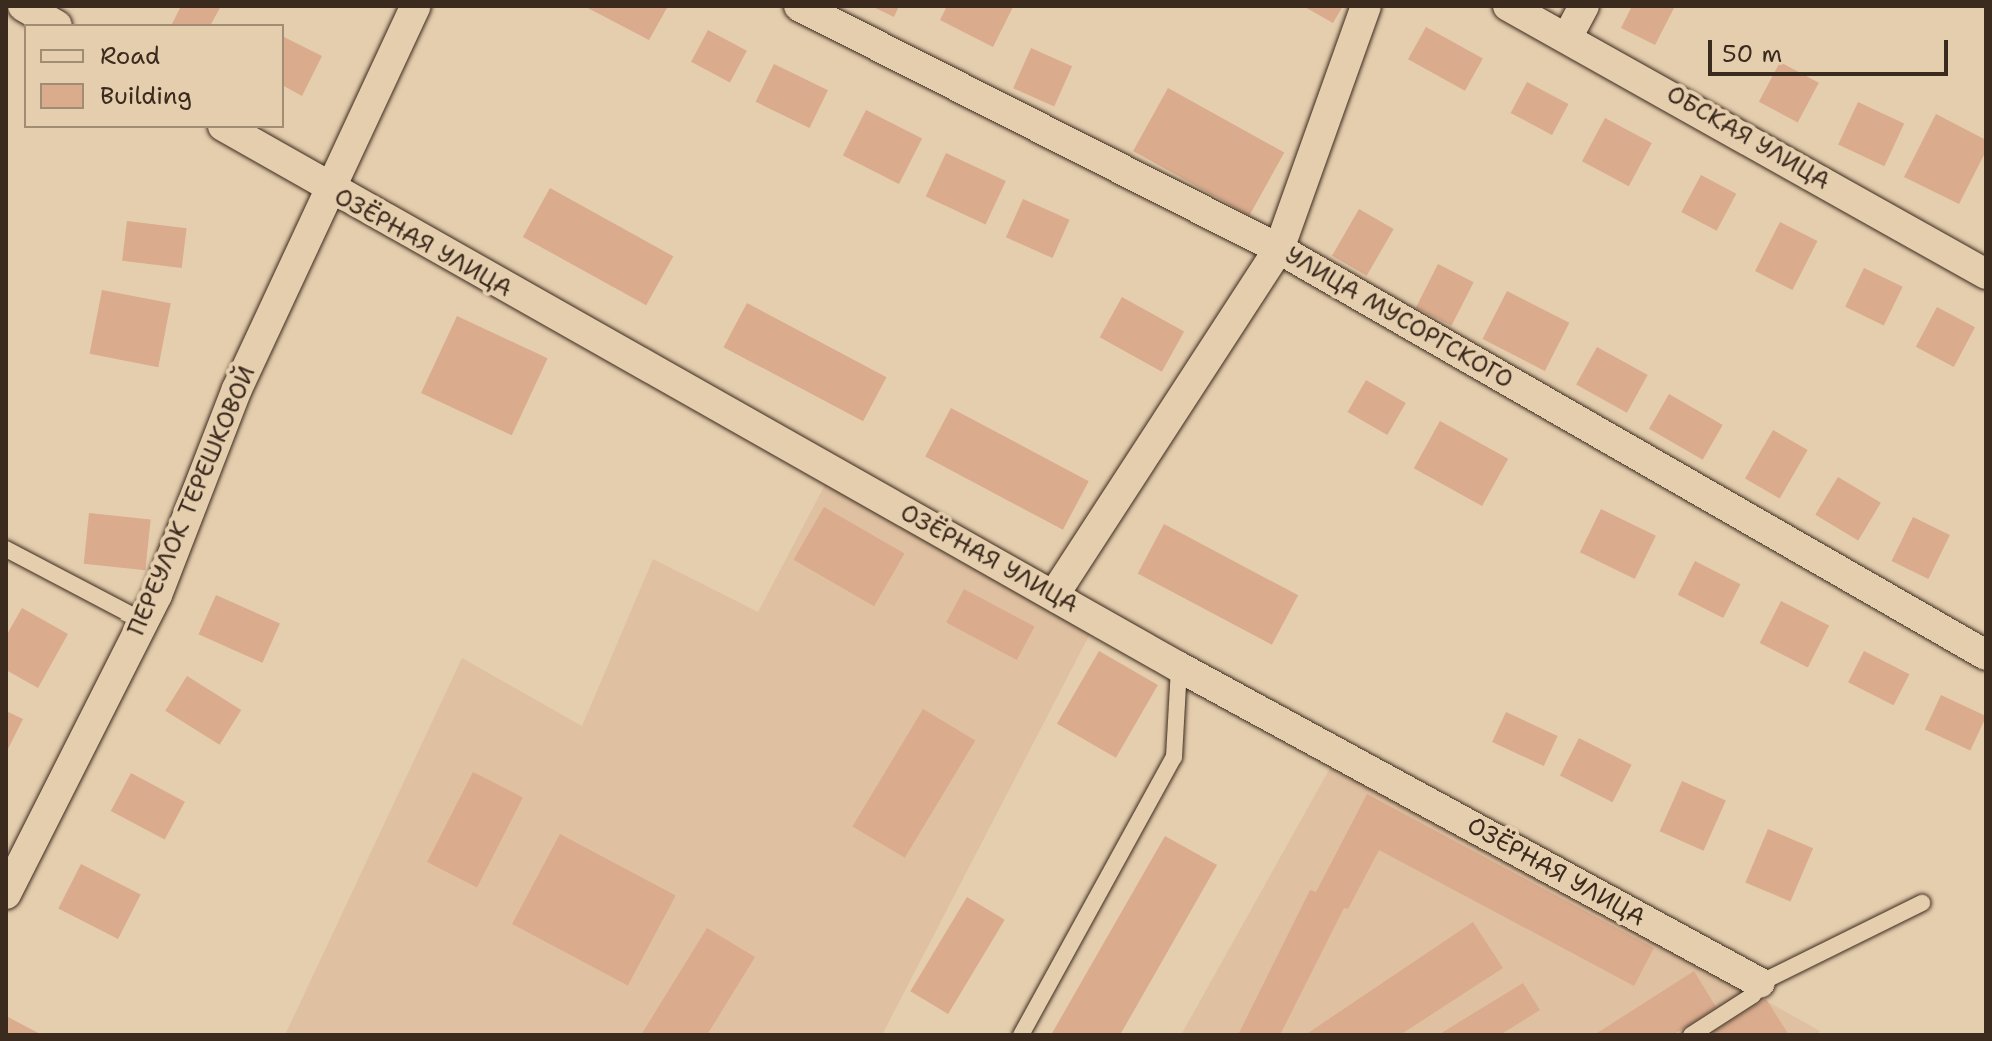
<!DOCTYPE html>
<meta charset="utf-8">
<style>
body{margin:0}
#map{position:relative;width:1992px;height:1041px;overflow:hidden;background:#e5ceae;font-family:"Shantell Sans",sans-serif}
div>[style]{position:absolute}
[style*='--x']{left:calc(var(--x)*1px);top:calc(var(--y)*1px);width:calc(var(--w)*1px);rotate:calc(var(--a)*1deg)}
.built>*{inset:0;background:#dfc1a1}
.building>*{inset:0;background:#daab8d;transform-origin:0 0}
.roads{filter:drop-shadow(0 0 2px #3b2a1e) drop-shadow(0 0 2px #3b2a1e)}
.lane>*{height:16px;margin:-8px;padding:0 8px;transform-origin:8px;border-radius:8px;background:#e5ceae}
.street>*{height:30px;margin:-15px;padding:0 15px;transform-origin:15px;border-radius:15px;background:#e5ceae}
span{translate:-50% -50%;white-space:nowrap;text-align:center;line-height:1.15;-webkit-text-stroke:8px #e5ceae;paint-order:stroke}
.street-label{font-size:24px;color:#3b2a1e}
.frame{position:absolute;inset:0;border:8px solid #3b2a1e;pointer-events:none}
.legend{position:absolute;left:24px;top:24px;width:260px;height:104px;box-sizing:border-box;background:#e5ceae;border:2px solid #a18c74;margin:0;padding:10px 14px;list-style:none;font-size:24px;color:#3b2a1e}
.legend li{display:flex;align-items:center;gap:16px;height:40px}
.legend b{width:40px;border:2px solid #a18c74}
.scale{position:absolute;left:1708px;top:40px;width:240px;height:36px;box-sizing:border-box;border:4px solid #3b2a1e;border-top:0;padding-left:10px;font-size:24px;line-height:28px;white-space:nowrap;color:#3b2a1e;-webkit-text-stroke:6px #e5ceae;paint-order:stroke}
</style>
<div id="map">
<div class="built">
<div style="clip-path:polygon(827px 481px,1093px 628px,882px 1035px,285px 1035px,462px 658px,582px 726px,653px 559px,758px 612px)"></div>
<div style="clip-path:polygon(1335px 759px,1820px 1031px,1817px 1035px,1181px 1035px)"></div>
</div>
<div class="building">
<div style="clip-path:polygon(181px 6px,221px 6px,210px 26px,171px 26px)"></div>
<div style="clip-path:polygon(584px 6px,668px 6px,649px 40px)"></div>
<div style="clip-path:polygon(871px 6px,899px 6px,894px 17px)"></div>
<div style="clip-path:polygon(947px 6px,1011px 6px,1013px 7px,993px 47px,940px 20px)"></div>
<div style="clip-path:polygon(1303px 6px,1343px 6px,1333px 23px)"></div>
<div style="clip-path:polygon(1632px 6px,1675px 6px,1655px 45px,1621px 28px)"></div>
<div style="left:1426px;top:27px;width:65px;height:37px;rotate:29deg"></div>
<div style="left:708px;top:30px;width:44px;height:36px;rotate:28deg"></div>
<div style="clip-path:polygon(284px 37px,322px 56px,302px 96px,282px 85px)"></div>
<div style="left:1031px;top:48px;width:45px;height:44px;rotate:24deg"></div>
<div style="left:1780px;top:62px;width:44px;height:45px;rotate:28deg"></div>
<div style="left:774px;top:64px;width:60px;height:42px;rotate:26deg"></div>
<div style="left:1527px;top:82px;width:47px;height:35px;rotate:28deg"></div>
<div style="left:1168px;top:88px;width:133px;height:72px;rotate:29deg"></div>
<div style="left:1858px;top:102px;width:51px;height:47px;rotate:25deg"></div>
<div style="left:866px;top:110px;width:63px;height:51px;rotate:27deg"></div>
<div style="clip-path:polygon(1936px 114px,1986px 140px,1986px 151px,1959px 204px,1904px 177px)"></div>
<div style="left:1605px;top:118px;width:53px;height:49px;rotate:28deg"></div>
<div style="left:946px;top:153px;width:66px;height:48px;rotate:25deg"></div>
<div style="left:1701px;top:175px;width:40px;height:42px;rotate:28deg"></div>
<div style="left:550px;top:188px;width:141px;height:56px;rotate:29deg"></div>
<div style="left:1023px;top:199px;width:51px;height:42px;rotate:24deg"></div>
<div style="left:1359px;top:209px;width:40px;height:54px;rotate:30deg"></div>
<div style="left:127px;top:221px;width:60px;height:40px;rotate:7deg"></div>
<div style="left:1780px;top:222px;width:42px;height:55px;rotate:27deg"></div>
<div style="left:1438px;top:264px;width:40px;height:49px;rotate:27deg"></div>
<div style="left:1864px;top:268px;width:43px;height:43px;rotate:26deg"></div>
<div style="left:102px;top:290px;width:70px;height:65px;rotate:11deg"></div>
<div style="left:1507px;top:291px;width:70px;height:54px;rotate:27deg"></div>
<div style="left:1122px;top:297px;width:71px;height:46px;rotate:29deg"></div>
<div style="left:747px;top:303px;width:158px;height:50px;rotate:28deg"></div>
<div style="left:1937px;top:307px;width:43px;height:45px;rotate:28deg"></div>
<div style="left:457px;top:316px;width:100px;height:85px;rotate:25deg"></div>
<div style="left:1597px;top:347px;width:58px;height:43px;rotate:29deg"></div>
<div style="left:1366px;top:380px;width:46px;height:37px;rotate:30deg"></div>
<div style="left:1669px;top:394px;width:62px;height:40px;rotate:30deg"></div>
<div style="left:951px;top:408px;width:156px;height:55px;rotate:28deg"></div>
<div style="left:1440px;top:421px;width:78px;height:54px;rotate:29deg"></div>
<div style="left:1773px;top:430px;width:40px;height:56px;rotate:30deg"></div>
<div style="left:1838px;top:477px;width:50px;height:44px;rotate:31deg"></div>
<div style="left:824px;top:507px;width:93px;height:61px;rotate:30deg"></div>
<div style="left:1601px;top:509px;width:61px;height:48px;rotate:26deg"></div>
<div style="left:89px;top:513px;width:62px;height:51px;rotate:6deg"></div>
<div style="left:1913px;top:517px;width:41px;height:49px;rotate:26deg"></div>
<div style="left:1164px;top:524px;width:152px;height:56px;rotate:28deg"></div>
<div style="left:1695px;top:561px;width:51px;height:38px;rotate:27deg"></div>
<div style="left:964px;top:589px;width:80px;height:38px;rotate:28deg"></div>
<div style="left:216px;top:595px;width:70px;height:43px;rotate:24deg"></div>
<div style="left:1781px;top:601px;width:54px;height:47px;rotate:27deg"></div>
<div style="clip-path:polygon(22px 608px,68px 634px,38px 688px,6px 670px,6px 636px)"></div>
<div style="left:1099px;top:651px;width:68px;height:84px;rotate:30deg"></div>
<div style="left:1864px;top:651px;width:51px;height:35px;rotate:27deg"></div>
<div style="left:187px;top:676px;width:64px;height:41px;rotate:32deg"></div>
<div style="left:1941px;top:695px;width:50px;height:38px;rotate:25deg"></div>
<div style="left:923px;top:709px;width:61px;height:137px;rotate:31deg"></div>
<div style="clip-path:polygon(6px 711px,23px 719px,6px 753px)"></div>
<div style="left:1506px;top:712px;width:57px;height:33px;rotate:25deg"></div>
<div style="left:1579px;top:738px;width:59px;height:42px;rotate:27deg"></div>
<div style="left:473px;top:772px;width:56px;height:101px;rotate:27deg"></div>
<div style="left:131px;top:773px;width:61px;height:43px;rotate:28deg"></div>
<div style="left:1682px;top:781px;width:48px;height:55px;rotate:24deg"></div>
<div style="clip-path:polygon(1367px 794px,1654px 948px,1634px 986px,1379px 850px,1348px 909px,1344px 908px,1280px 1035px,1238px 1035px,1310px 890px,1316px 892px)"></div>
<div style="left:1768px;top:829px;width:49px;height:58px;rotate:23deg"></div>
<div style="left:560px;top:834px;width:131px;height:102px;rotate:28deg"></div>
<div style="clip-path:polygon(1165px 836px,1217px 865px,1120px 1035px,1051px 1035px)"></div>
<div style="left:81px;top:864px;width:67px;height:50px;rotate:27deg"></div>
<div style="left:967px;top:897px;width:44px;height:110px;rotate:31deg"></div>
<div style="clip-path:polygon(1473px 922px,1503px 968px,1400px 1035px,1305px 1035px)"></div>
<div style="clip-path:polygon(707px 928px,755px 957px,707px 1035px,641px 1035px)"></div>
<div style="clip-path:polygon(1694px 971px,1716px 1007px,1673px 1035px,1594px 1035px)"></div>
<div style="clip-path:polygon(1523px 983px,1540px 1010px,1500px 1035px,1438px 1035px)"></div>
<div style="clip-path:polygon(1766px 999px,1789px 1035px,1709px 1035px)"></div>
<div style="clip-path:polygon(6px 1016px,42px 1035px,6px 1035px)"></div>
</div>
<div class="roads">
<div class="lane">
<div style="--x:6;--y:549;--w:155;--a:27.7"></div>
<div style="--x:1021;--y:1035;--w:317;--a:-61.2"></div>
<div style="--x:1174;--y:757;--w:90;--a:-86.8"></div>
<div style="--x:1691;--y:1035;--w:74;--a:-32.8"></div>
<div style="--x:1753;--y:995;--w:14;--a:-60"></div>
<div style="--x:1760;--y:983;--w:181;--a:-26.3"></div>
</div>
<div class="street">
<div style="--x:23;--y:6;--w:39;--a:30"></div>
<div style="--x:799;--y:6;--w:538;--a:26.85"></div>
<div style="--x:1279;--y:249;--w:815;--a:29.87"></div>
<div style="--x:1508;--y:6;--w:548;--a:29.28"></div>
<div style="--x:1568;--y:36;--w:34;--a:-62"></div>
<div style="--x:223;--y:126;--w:1098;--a:29.51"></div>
<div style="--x:1179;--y:667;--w:661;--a:28.54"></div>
<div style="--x:1054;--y:595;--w:413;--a:-57"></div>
<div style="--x:1279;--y:249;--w:258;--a:-70.3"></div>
<div style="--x:6;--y:894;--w:335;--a:-63.2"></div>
<div style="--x:157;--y:595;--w:221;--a:-68.8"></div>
<div style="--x:237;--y:389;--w:423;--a:-65"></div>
</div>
</div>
<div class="street-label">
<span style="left:1748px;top:138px;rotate:30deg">ОБСКАЯ УЛИЦА</span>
<span style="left:423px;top:243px;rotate:29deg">ОЗЁРНАЯ УЛИЦА</span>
<span style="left:1399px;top:318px;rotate:30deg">УЛИЦА МУСОРГСКОГО</span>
<span style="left:192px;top:501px;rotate:-67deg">ПЕРЕУЛОК ТЕРЕШКОВОЙ</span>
<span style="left:989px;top:559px;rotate:29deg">ОЗЁРНАЯ УЛИЦА</span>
<span style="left:1556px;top:872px;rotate:29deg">ОЗЁРНАЯ УЛИЦА</span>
</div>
<div class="frame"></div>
<ul class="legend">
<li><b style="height:10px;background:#e5ceae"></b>Road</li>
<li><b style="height:22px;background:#daab8d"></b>Building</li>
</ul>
<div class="scale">50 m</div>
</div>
